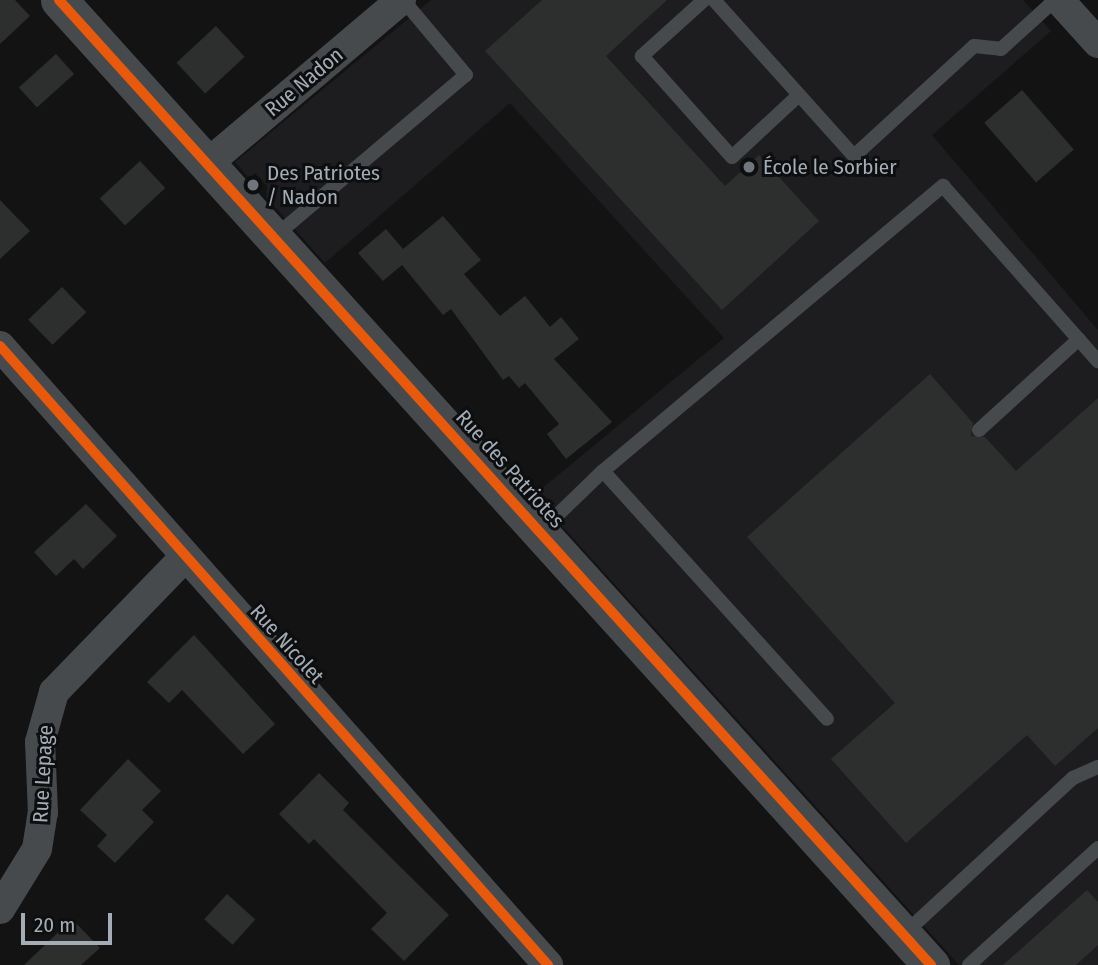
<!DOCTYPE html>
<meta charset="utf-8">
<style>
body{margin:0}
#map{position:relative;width:1098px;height:965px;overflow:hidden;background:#131313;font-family:"Fira Sans Condensed",sans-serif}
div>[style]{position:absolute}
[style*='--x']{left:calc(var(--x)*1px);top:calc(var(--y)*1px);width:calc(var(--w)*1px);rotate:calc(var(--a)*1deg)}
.built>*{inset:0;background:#1d1d1f}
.building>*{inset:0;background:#2d2e2e;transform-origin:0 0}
.service>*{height:14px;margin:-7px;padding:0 7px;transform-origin:7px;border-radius:7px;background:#474a4c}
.minor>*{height:30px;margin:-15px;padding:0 15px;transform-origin:15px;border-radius:15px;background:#474a4c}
.tertiary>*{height:37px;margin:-18.5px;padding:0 18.5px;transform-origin:18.5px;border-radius:18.5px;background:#474a4c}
.cycleway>*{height:10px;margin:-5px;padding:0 5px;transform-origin:5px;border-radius:5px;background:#e8590c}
.dots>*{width:19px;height:19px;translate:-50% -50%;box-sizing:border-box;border:4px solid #0d0e0f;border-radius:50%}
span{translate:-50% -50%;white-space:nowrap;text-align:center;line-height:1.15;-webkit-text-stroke:6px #0d0e0f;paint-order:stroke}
.street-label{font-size:21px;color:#a4acb5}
.poi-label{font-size:21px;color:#a4acb5}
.left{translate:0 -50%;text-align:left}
.scale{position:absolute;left:21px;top:913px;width:91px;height:32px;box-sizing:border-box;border:4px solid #a4acb5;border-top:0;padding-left:9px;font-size:21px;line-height:24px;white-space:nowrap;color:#a4acb5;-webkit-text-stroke:5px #0d0e0f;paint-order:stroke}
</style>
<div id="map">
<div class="built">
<div style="clip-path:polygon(431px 0,1023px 0,1051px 31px,932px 135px,1098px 330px,1098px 965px,959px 965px,534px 495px,724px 338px,510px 103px,325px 263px,266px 197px,267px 186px,255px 173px,250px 179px,235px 162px)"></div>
</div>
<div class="building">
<div style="clip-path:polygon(0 0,15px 0,30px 16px,0 44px)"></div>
<div style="clip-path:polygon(542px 0,667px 0,606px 56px,725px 186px,759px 155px,819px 221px,722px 310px,485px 51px)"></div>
<div style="left:216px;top:26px;width:42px;height:54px;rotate:47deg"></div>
<div style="left:56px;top:54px;width:27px;height:50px;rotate:48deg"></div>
<div style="left:1022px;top:90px;width:79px;height:50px;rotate:49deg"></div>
<div style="left:140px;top:161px;width:37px;height:55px;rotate:47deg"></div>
<div style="clip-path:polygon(0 200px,30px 231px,0 259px)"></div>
<div style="clip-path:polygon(443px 216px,481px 260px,464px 274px,500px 316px,525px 296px,550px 327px,561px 317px,579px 339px,554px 359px,612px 422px,566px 459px,547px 434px,559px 424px,525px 383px,519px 388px,509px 376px,503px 380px,451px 309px,443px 315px,402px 265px,383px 281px,358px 253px,386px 229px,403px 249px)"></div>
<div style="left:62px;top:287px;width:35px;height:47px;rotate:46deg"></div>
<div style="clip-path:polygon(930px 374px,973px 423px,971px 436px,985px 437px,1016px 471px,1098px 398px,1098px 728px,1055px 766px,1027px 735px,906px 843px,831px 759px,895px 703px,747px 537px)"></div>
<div style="clip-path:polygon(86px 504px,117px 536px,83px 569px,74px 559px,56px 576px,34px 552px)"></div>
<div style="clip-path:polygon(194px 635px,275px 724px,243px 754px,182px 690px,169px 703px,147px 682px)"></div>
<div style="clip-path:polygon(128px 759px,161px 791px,142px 810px,154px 822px,115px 863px,97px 846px,107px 835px,80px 810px)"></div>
<div style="clip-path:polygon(319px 773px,349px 803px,343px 810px,449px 915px,404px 961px,371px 929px,387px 913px,314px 839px,309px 844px,279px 814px)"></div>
<div style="clip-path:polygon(1087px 890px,1098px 902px,1098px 945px,1076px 965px,1003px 965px)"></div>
<div style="left:227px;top:894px;width:38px;height:34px;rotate:42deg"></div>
<div style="clip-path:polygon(72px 919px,100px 948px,81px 965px,24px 965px)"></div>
</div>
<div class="service">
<div style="--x:704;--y:0;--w:84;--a:137.9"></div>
<div style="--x:642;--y:56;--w:135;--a:48.3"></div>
<div style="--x:732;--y:157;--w:91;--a:-42.8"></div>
<div style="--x:714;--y:0;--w:210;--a:48.1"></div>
<div style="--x:854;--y:156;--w:163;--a:-42.5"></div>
<div style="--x:974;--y:46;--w:27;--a:6"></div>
<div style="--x:1001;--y:49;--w:73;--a:-42.2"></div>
<div style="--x:274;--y:237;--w:251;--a:-40.2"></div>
<div style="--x:466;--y:75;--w:98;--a:-130"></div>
<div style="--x:979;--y:430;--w:135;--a:-42.3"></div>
<div style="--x:603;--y:471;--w:444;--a:-40"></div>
<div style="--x:943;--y:186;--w:234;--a:48.5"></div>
<div style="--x:541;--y:531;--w:86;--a:-44.1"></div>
<div style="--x:603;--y:471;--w:334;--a:47.9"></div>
<div style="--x:905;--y:933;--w:229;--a:-42.7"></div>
<div style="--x:1073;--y:778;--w:27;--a:-24"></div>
<div style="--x:969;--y:965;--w:174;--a:-42.2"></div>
</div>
<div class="minor">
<div style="--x:1059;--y:0;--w:58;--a:47.8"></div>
<div style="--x:207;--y:164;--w:254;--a:-40.2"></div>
<div style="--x:0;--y:346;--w:827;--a:48.48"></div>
<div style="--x:0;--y:909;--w:70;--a:-58.3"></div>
<div style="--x:37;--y:849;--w:36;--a:-81"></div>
<div style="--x:43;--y:813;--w:71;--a:-92.4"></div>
<div style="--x:40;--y:742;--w:52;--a:-74.4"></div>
<div style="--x:54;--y:692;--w:188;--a:-45.9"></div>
</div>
<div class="tertiary">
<div style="--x:59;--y:0;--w:1301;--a:47.9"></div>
</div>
<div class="cycleway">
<div style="--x:59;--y:0;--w:1301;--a:47.9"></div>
<div style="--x:0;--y:346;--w:827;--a:48.48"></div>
</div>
<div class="dots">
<div style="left:749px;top:167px;background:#71767c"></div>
<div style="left:253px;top:185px;background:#71767c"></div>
</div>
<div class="street-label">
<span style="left:304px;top:82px;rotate:-40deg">Rue Nadon</span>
<span style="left:510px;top:469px;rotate:48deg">Rue des Patriotes</span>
<span style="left:287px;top:644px;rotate:48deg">Rue Nicolet</span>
<span style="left:43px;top:774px;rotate:-87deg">Rue Lepage</span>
</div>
<div class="poi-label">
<span class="left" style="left:763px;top:167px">École le Sorbier</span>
<span class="left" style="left:267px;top:185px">Des Patriotes<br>/ Nadon</span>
</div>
<div class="scale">20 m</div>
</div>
